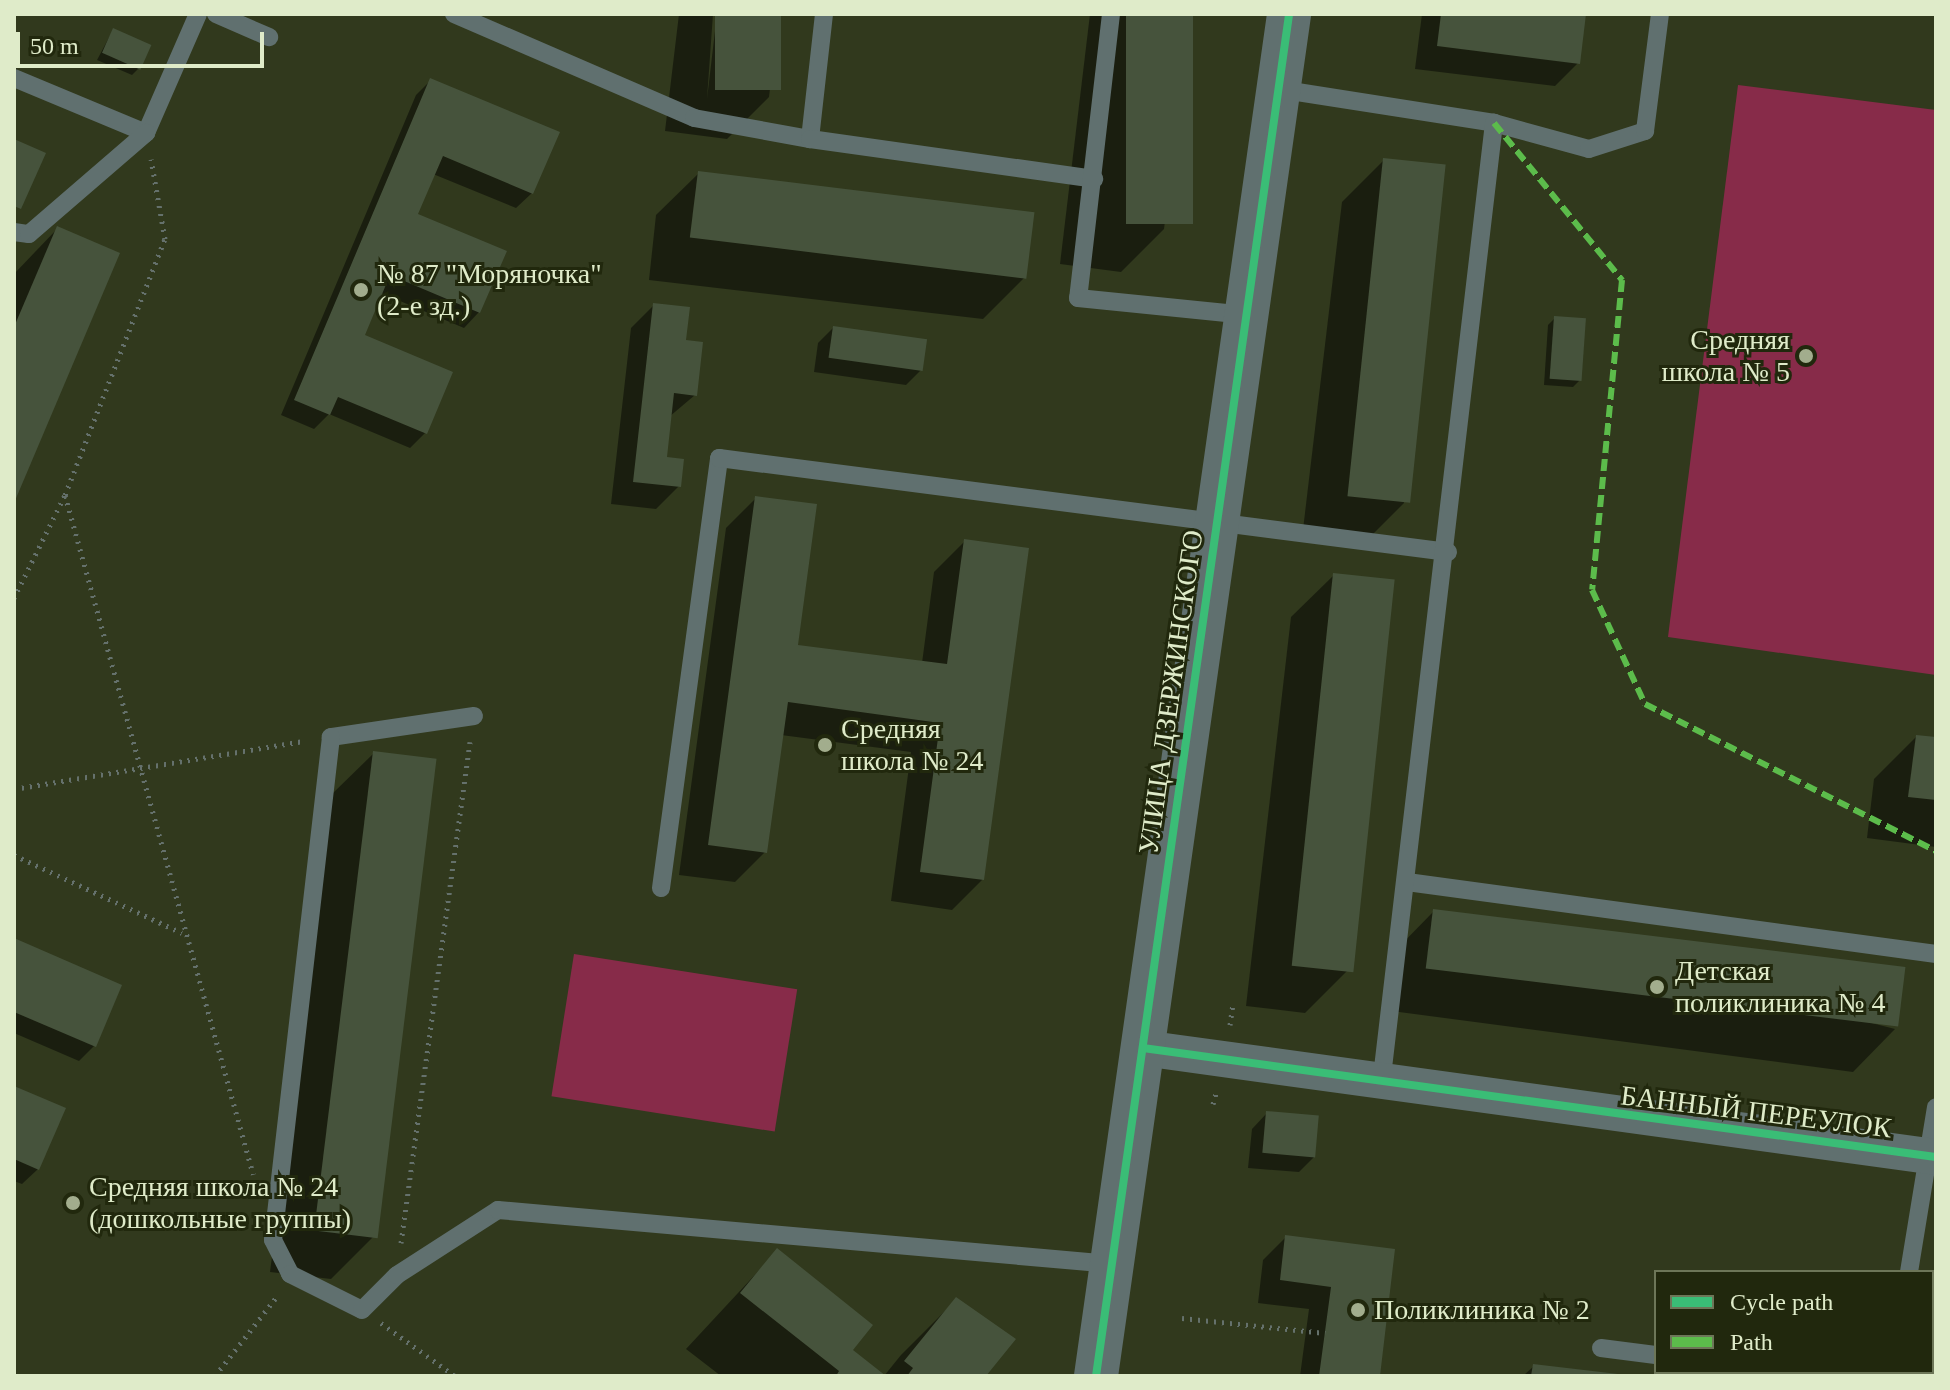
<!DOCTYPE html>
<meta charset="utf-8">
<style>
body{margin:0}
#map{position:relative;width:1950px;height:1390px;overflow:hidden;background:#31391d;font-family:Georgia,serif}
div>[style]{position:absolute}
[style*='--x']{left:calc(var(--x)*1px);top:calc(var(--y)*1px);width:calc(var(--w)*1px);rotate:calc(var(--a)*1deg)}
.green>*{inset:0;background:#872b49;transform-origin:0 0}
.shadow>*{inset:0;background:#0007}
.building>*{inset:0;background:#46533c;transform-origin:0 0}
.path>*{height:5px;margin-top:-2.5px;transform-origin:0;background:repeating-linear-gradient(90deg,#65716c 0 2px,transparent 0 8px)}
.service>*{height:18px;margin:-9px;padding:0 9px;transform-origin:9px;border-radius:9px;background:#60706f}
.minor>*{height:36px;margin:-18px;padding:0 18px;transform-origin:18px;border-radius:18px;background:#60706f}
.tertiary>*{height:44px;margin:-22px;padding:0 22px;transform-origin:22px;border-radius:22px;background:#60706f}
.quiet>*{height:6px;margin-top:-3px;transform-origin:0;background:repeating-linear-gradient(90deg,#5cbc4b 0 12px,transparent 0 18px)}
.cycleway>*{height:8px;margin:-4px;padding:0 4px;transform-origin:4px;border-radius:4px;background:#3abd76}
.dots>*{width:22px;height:22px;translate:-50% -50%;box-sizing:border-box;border:4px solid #21280d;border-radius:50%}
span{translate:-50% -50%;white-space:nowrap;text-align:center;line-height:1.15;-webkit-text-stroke:6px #21280d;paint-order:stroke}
.poi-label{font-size:28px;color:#dfebc9}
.left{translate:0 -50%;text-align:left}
.right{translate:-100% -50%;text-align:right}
.street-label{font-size:28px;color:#dfebc9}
.frame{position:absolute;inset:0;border:16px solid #dfebc9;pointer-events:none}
.legend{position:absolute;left:1654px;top:1270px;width:280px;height:104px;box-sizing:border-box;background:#21280d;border:2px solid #6d7658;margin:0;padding:10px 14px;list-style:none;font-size:24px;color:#dfebc9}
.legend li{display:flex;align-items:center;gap:16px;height:40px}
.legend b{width:40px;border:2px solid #6d7658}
.scale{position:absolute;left:16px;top:32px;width:248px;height:36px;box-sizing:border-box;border:4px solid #dfebc9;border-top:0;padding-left:10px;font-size:24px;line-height:28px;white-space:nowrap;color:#dfebc9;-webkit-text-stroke:6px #21280d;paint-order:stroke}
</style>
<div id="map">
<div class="green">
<div style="clip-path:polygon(1738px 85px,1936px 110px,1936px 675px,1668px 637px)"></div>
<div style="left:574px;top:954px;width:226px;height:144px;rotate:9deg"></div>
</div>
<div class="shadow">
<div style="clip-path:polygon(679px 14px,713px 14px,707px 99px,717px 14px,779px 14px,769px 97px,727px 139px,665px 131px)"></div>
<div style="clip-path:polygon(1090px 14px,1191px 14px,1164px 229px,1121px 272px,1060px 264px)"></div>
<div style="clip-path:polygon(1422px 14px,1584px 14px,1578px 63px,1555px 86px,1415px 69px)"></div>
<div style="clip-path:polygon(113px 30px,139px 68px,132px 75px,97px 60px)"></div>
<div style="clip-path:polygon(431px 80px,532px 193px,516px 208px,433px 174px,416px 215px,479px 312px,464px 328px,381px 293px,363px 336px,425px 433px,410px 448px,329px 414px,314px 429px,281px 415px,416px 95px)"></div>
<div style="clip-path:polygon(1384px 160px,1404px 503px,1362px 545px,1302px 538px,1342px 202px)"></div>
<div style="clip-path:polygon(699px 173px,1025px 277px,983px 319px,649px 280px,656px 215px)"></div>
<div style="clip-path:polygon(57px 229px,14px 498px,14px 274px)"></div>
<div style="clip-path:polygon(654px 305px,684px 342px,695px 395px,669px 417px,665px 458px,679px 486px,656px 509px,611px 504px,631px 328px)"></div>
<div style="clip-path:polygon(1555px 318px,1580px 380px,1573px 387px,1544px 385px,1548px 325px)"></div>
<div style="clip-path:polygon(833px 328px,921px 370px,906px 385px,814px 372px,818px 343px)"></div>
<div style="clip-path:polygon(756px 498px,796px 646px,922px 663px,934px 572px,964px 542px,982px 880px,952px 910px,891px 901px,911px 752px,781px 735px,765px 852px,735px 882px,679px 875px,726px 528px)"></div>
<div style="clip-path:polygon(1334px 575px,1347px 971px,1305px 1013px,1246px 1006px,1291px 617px)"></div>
<div style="clip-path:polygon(1916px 737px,1936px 740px,1936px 847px,1867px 838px,1874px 779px)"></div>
<div style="clip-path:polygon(374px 753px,373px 1237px,331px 1279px,270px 1272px,331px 795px)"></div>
<div style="clip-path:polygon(1434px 911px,1895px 1029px,1853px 1072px,1384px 1010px,1392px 954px)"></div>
<div style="clip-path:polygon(14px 941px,94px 1046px,79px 1061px,14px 1033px)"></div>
<div style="clip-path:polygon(14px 1088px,38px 1169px,22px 1184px,14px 1181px)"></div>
<div style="clip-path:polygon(1267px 1113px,1314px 1157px,1299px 1172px,1248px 1168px,1252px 1129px)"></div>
<div style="clip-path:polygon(1286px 1237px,1393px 1251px,1377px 1376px,1300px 1376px,1309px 1309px,1258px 1303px,1263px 1260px)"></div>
<div style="clip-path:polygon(777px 1251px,850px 1350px,883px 1376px,721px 1376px,686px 1349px)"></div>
<div style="clip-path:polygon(1936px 1277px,1936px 1332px,1932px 1332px)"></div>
<div style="clip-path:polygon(956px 1300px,984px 1376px,884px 1376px,901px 1355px)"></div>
<div style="clip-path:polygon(1534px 1366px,1617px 1376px,1523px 1376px)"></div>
</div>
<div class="building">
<div style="left:715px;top:14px;width:66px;height:76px"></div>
<div style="left:1126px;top:14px;width:67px;height:210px"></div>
<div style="clip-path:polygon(1441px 14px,1586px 14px,1580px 64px,1437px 46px)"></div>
<div style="left:113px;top:28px;width:42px;height:27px;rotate:24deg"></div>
<div style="clip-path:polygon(430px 78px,560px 132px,533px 194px,443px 156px,418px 214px,507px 251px,480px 313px,390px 275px,365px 335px,453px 372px,427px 434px,338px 397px,330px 415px,294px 400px)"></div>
<div style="clip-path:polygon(14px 139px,46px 153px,21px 209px,14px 206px)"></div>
<div style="left:1383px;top:158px;width:63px;height:340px;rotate:6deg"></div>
<div style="left:698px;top:171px;width:339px;height:67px;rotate:7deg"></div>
<div style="clip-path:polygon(57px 226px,120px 253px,14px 503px,14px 327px)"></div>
<div style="clip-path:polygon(653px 303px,690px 307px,686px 340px,703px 342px,697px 396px,674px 393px,667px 457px,684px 459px,681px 487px,633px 482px)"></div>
<div style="left:1554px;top:316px;width:32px;height:63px;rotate:4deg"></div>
<div style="left:833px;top:326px;width:95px;height:32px;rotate:8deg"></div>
<div style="clip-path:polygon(755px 496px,817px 504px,798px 645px,947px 664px,964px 539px,1029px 548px,984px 880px,920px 872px,940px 723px,788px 702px,767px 853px,708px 845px)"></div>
<div style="left:1333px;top:573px;width:62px;height:395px;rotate:6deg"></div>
<div style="clip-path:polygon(1916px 735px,1936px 737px,1936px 800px,1908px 797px)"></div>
<div style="left:373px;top:751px;width:64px;height:483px;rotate:7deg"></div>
<div style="left:1433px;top:909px;width:476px;height:60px;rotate:7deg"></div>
<div style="clip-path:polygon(14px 938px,122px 985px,96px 1047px,14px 1012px)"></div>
<div style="clip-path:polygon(14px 1086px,66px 1108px,39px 1170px,14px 1159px)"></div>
<div style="left:1266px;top:1111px;width:53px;height:42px;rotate:5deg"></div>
<div style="clip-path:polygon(1285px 1235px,1395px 1249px,1380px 1376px,1319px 1376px,1331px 1287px,1280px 1280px)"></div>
<div style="clip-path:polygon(777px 1248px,873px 1325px,853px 1350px,886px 1376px,836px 1376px,839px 1371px,740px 1293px)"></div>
<div style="clip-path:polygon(956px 1297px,1016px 1339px,986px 1376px,907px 1376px,913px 1368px,904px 1361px)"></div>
<div style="clip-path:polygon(1533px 1364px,1618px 1374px,1618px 1376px,1531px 1376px)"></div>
</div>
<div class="path">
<div style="--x:65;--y:495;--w:705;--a:74.52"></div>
<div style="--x:14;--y:598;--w:115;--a:-63.7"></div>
<div style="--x:65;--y:495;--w:275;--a:-68.7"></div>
<div style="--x:165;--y:239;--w:81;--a:-99.9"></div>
<div style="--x:14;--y:789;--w:295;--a:-9.4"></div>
<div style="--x:14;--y:855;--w:185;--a:24.9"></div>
<div style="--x:1230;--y:1025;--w:21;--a:-82"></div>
<div style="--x:1213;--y:1104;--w:15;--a:-74"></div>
<div style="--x:401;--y:1243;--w:506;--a:-82.16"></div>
<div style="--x:1182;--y:1318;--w:144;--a:6"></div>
<div style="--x:381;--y:1323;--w:91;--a:35.6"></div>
<div style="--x:215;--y:1376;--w:103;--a:-52.1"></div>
</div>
<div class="service">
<div style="--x:216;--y:14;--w:58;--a:23.5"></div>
<div style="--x:454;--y:14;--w:262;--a:23.4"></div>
<div style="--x:694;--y:118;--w:118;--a:10.3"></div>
<div style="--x:824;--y:14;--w:126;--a:96.4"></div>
<div style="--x:810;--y:139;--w:287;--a:8"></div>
<div style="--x:1111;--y:14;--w:286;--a:96.6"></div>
<div style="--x:1078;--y:298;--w:169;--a:5.8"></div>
<div style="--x:14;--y:78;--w:143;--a:22.6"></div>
<div style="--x:146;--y:133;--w:130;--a:-66.4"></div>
<div style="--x:1278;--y:89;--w:219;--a:8.9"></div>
<div style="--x:1494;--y:123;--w:98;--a:15.3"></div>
<div style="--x:1589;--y:149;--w:59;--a:-17.8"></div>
<div style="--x:1645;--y:131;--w:118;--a:-82.7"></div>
<div style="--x:14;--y:232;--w:15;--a:8"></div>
<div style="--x:29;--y:234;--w:155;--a:-40.8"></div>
<div style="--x:474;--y:716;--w:145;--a:171.6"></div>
<div style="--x:331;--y:737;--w:506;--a:96.58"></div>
<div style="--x:273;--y:1240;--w:38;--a:63"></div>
<div style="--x:290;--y:1274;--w:80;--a:26.6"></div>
<div style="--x:362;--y:1310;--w:49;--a:-45"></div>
<div style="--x:397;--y:1275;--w:120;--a:-32.8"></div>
<div style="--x:498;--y:1210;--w:615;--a:5.03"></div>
<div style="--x:1407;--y:882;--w:534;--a:7.75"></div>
<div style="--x:661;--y:888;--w:434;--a:-82.3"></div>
<div style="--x:719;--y:458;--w:735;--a:7.35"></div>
<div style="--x:1381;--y:1085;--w:969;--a:-83.3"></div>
<div style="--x:1909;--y:1272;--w:167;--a:-80.7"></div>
<div style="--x:1601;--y:1348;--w:55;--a:7.3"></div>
<div style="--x:1797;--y:1372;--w:32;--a:7"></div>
</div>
<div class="minor">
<div style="--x:1143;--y:1048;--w:800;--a:7.83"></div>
</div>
<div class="tertiary">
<div style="--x:1096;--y:1376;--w:1376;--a:-81.93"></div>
</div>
<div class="quiet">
<div style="--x:1494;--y:123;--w:203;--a:50.8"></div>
<div style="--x:1622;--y:280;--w:311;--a:95.5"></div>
<div style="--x:1592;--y:590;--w:126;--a:65.1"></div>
<div style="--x:1645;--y:704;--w:326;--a:26.8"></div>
<div style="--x:1932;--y:1331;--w:7;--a:56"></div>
</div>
<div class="cycleway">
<div style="--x:1143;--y:1048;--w:800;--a:7.83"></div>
<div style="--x:1096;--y:1376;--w:1376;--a:-81.93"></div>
</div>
<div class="dots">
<div style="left:361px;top:290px;background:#a2ad8d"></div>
<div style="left:1806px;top:356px;background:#a2ad8d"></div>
<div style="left:825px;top:745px;background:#a2ad8d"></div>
<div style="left:1657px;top:987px;background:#a2ad8d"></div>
<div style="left:73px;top:1203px;background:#a2ad8d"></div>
<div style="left:1358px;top:1310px;background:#a2ad8d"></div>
</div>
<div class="poi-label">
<span class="left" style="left:377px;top:290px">№ 87 "Моряночка"<br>(2-е зд.)</span>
<span class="right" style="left:1790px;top:356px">Средняя<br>школа № 5</span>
<span class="left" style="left:841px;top:745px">Средняя<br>школа № 24</span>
<span class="left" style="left:1675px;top:987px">Детская<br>поликлиника № 4</span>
<span class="left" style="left:89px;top:1203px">Средняя школа № 24<br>(дошкольные группы)</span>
<span class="left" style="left:1374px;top:1310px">Поликлиника № 2</span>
</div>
<div class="street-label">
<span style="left:1171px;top:692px;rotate:-82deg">УЛИЦА ДЗЕРЖИНСКОГО</span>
<span style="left:1756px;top:1112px;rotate:7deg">БАННЫЙ ПЕРЕУЛОК</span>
</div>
<div class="frame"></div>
<ul class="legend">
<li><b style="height:10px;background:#3abd76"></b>Cycle path</li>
<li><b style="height:10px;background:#5cbc4b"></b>Path</li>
</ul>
<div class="scale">50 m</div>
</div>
